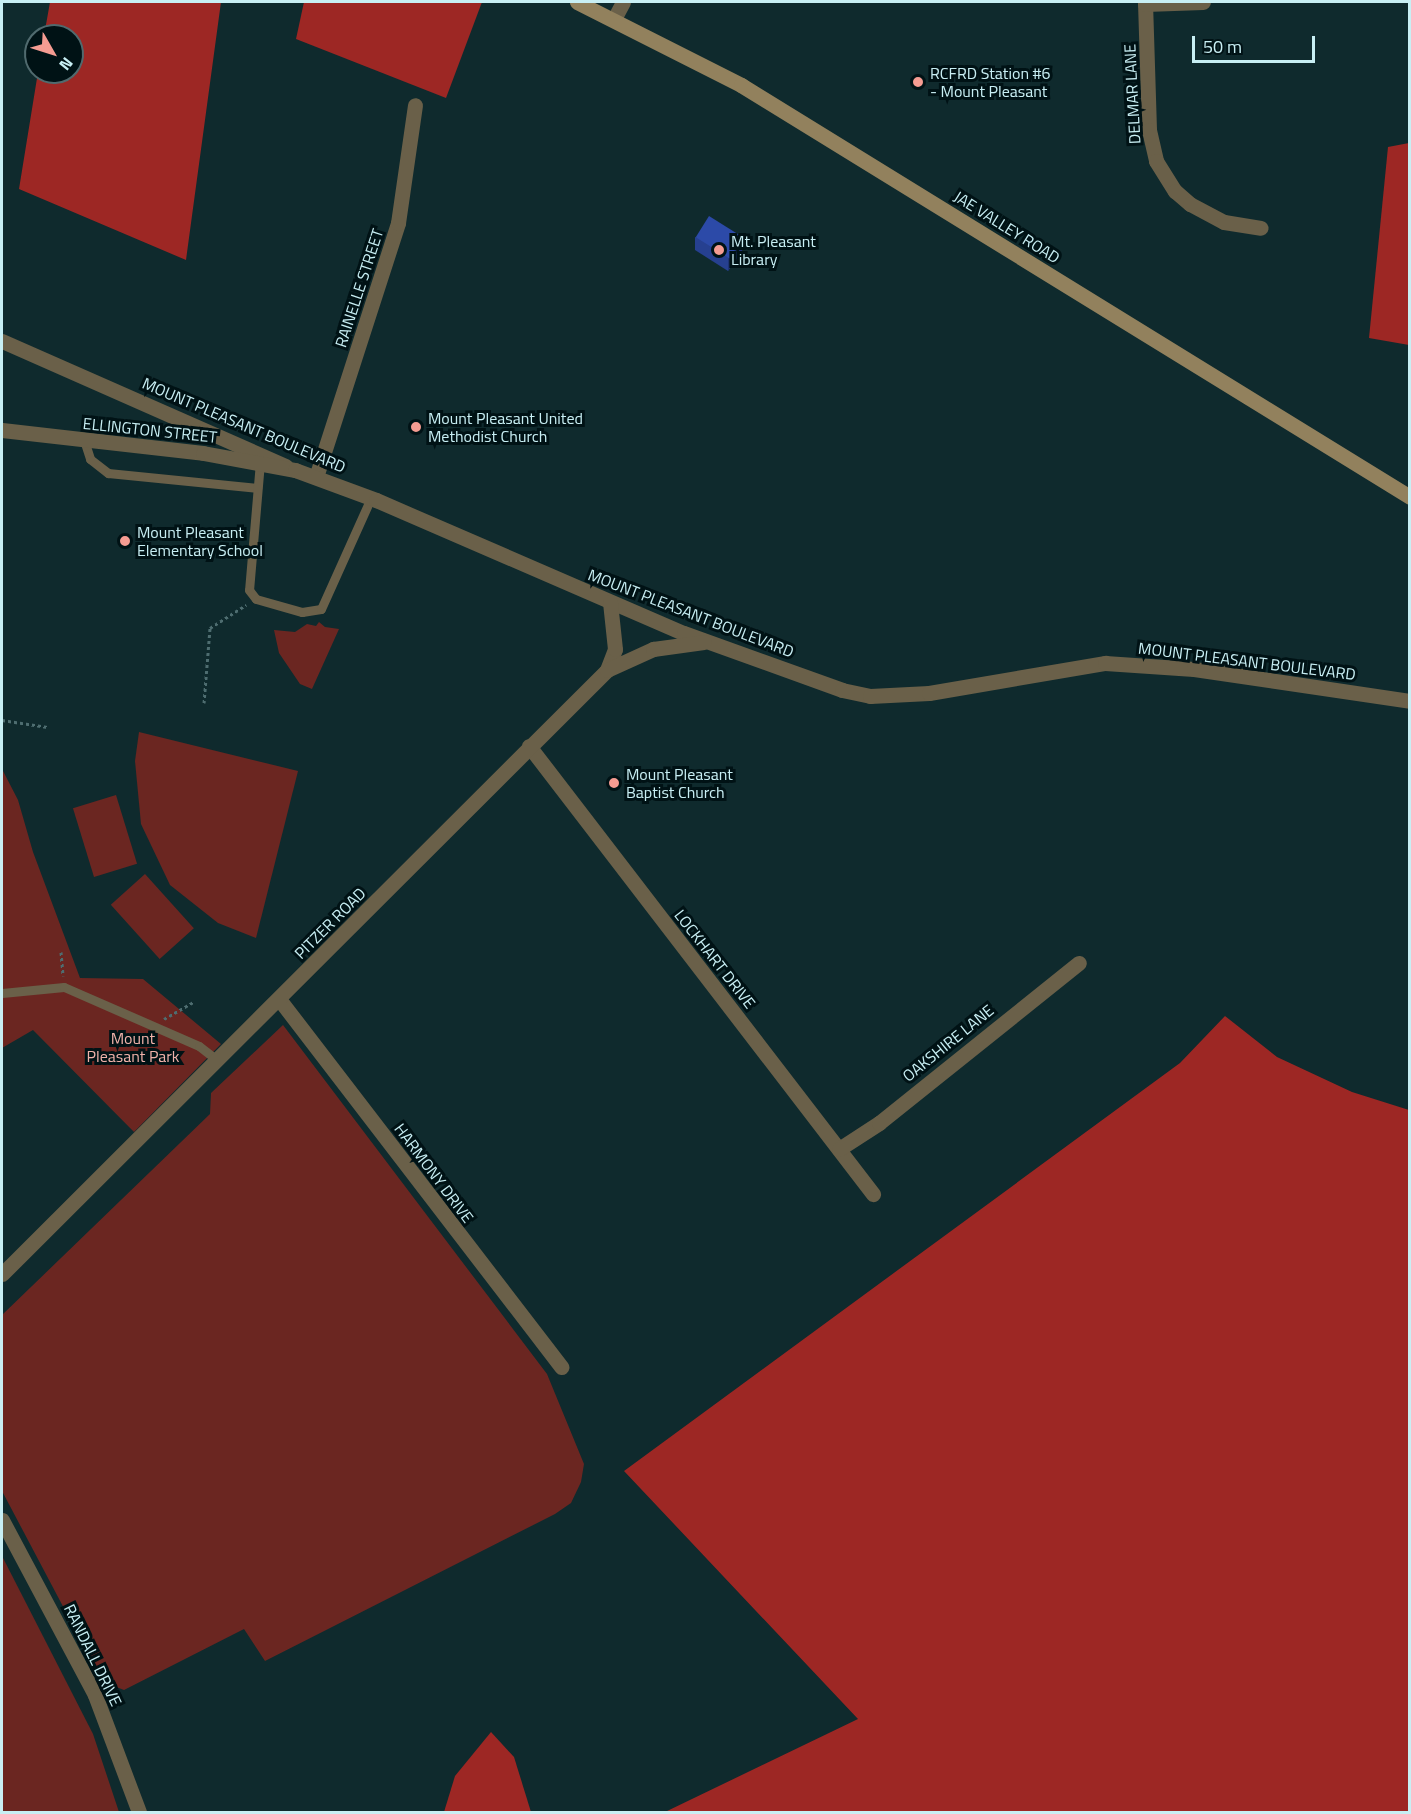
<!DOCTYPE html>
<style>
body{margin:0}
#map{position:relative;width:1411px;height:1814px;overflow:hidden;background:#0f2a2d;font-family:"Titillium Web",sans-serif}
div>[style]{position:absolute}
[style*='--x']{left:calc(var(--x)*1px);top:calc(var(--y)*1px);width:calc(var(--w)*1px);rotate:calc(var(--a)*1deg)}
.green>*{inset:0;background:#6b2621;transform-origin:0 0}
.forest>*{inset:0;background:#9d2724}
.path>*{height:3px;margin-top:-1.5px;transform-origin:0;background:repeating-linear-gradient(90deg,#4e6d70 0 3px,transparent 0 6px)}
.service>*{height:9px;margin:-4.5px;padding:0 4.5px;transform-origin:4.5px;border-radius:4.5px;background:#6a6049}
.minor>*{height:15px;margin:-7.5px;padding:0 7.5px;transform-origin:7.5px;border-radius:7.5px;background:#6a6049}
.tertiary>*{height:15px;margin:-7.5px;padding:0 7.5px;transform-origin:7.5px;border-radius:7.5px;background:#6a6049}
.secondary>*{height:15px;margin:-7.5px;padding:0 7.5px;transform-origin:7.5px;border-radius:7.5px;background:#92815d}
.wall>*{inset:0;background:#264090}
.shaded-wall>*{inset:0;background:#1f3476}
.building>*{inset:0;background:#2c4aa8;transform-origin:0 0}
.dots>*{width:16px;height:16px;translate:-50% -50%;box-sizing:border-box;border:3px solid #001215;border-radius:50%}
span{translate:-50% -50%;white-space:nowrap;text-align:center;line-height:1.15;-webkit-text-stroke:6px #001215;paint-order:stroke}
.poi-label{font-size:16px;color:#c8eff4}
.left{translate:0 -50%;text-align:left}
.street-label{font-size:16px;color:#c8eff4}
.park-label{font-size:16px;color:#f0b2aa}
.frame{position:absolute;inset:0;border:3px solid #c8eff4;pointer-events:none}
.north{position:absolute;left:24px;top:24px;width:60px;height:60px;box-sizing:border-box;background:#001215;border:2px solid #506a6e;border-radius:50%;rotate:129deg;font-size:16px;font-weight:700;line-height:24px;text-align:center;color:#c8eff4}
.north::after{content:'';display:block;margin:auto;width:21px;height:27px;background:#f59c92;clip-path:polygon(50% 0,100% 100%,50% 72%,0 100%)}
.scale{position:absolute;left:1192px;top:36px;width:123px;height:27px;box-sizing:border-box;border:3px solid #c8eff4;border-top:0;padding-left:8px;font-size:18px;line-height:21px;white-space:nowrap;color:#c8eff4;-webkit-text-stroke:4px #001215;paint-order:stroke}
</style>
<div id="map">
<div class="green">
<div style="clip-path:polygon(319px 622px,325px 627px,339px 629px,312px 689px,300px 684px,279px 653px,274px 630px,295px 632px,307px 624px,316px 626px)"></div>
<div style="clip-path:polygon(139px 732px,298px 771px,256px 938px,218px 923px,170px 885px,141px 824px,135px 761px)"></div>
<div style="clip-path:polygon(2px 769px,18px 800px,33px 852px,80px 978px,143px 979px,221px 1044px,134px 1132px,33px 1030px,2px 1048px)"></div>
<div style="left:116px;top:795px;width:72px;height:45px;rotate:73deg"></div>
<div style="left:145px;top:874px;width:73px;height:46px;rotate:48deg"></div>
<div style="clip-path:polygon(283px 1025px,547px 1374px,584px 1464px,581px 1482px,571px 1503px,555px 1514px,265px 1661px,244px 1629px,124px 1690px,106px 1683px,95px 1667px,2px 1491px,2px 1315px,210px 1114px,211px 1093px)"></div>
<div style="clip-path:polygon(2px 1556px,93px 1734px,119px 1812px,2px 1812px)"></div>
</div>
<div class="forest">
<div style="clip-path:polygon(50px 2px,221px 2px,186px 260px,19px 189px,38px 72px,72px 72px,72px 36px,44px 36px)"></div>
<div style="clip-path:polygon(304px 2px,482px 2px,446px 98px,296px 39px)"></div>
<div style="clip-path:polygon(1409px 143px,1410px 144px,1409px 345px,1369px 338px,1388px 147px)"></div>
<div style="clip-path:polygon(1225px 1016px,1277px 1057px,1352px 1092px,1409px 1110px,1409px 1812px,665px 1812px,858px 1719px,624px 1471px,1180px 1063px)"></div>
<div style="clip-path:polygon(491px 1732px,514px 1757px,531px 1812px,444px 1812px,455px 1776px)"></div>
</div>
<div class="path">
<div style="--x:204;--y:703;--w:75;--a:-85.4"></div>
<div style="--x:210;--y:628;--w:43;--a:-32.6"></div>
<div style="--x:2;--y:720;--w:46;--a:8.8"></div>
<div style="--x:61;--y:952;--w:24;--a:85"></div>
<div style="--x:164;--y:1019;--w:34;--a:-30"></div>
</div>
<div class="service">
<div style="--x:84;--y:440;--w:20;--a:72"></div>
<div style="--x:90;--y:459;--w:23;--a:38"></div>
<div style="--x:108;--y:473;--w:150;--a:5.7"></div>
<div style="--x:260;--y:462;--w:128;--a:94.9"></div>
<div style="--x:249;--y:590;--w:11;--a:52"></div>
<div style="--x:256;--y:599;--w:48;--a:15.8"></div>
<div style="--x:302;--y:612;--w:19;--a:-9"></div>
<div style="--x:321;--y:609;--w:122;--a:-65.8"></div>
<div style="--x:2;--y:993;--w:62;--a:-5.5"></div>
<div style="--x:64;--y:987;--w:147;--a:23.6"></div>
<div style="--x:199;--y:1046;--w:23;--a:38"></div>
</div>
<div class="minor">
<div style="--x:1145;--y:2;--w:128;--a:88.2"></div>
<div style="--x:1149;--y:130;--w:32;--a:77"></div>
<div style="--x:1156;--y:161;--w:36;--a:58"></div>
<div style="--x:1175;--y:191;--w:20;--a:41"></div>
<div style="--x:1190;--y:204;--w:38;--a:28"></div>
<div style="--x:1224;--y:222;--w:37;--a:9"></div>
<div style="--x:1145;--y:4;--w:58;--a:-2"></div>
<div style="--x:614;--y:19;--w:19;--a:-62"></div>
<div style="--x:2;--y:341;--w:310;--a:23.8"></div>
<div style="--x:316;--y:477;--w:267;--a:-72.1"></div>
<div style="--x:398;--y:223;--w:119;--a:-81.8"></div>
<div style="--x:529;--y:746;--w:565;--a:52.48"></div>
<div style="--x:279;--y:999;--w:464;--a:52.5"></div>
<div style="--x:839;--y:1149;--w:48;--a:-33"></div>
<div style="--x:879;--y:1123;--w:256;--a:-38.7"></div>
<div style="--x:2;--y:1520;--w:198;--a:62"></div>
<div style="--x:95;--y:1695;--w:125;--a:69.4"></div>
</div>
<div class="tertiary">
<div style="--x:2;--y:430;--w:202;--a:6.5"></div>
<div style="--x:203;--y:453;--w:94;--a:10.5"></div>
<div style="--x:295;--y:470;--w:86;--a:20.3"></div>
<div style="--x:376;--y:500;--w:335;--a:23.4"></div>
<div style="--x:684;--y:633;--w:168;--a:19.8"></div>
<div style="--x:842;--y:690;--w:29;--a:12"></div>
<div style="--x:870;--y:696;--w:59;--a:-2.9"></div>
<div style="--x:929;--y:693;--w:179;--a:-9.7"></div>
<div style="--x:1105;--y:663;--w:89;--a:3.9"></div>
<div style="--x:1194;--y:669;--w:218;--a:8.4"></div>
<div style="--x:607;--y:670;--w:22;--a:-69"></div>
<div style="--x:615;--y:649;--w:47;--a:-96.1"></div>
<div style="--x:2;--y:1274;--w:855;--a:-44.95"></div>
<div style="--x:607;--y:670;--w:51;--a:-24.5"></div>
<div style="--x:653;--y:649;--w:51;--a:-7.8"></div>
</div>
<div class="secondary">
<div style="--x:577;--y:2;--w:184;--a:26.8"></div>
<div style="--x:741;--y:85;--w:786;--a:31.63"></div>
</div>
<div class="wall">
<div style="clip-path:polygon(695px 237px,743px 249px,728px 271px,695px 250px)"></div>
</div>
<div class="shaded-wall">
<div style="clip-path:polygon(743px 237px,743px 249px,728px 271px,728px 259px)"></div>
</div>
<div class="building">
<div style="left:709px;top:216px;width:40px;height:25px;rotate:32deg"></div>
</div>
<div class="dots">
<div style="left:918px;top:82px;background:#f59c92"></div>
<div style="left:719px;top:250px;background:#f59c92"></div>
<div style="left:416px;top:427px;background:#f59c92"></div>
<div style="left:125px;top:541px;background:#f59c92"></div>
<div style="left:614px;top:783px;background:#f59c92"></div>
</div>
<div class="poi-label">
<span class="left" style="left:930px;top:82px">RCFRD Station #6<br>- Mount Pleasant</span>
<span class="left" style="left:731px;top:250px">Mt. Pleasant<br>Library</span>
<span class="left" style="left:428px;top:427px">Mount Pleasant United<br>Methodist Church</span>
<span class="left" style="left:137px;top:541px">Mount Pleasant<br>Elementary School</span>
<span class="left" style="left:626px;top:783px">Mount Pleasant<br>Baptist Church</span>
</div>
<div class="street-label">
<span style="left:1132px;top:94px;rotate:-93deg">DELMAR LANE</span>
<span style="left:1007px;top:227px;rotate:32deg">JAE VALLEY ROAD</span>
<span style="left:359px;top:288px;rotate:-72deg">RAINELLE STREET</span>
<span style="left:244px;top:425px;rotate:23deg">MOUNT PLEASANT BOULEVARD</span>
<span style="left:150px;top:430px;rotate:6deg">ELLINGTON STREET</span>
<span style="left:691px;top:613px;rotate:21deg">MOUNT PLEASANT BOULEVARD</span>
<span style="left:1247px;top:661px;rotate:7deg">MOUNT PLEASANT BOULEVARD</span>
<span style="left:330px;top:923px;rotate:-45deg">PITZER ROAD</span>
<span style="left:715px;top:959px;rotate:52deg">LOCKHART DRIVE</span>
<span style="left:948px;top:1043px;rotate:-39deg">OAKSHIRE LANE</span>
<span style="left:434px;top:1173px;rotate:53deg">HARMONY DRIVE</span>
<span style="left:93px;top:1655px;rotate:64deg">RANDALL DRIVE</span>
</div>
<div class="park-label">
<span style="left:133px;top:1047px">Mount<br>Pleasant Park</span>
</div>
<div class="frame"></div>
<div class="north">N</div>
<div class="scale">50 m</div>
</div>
